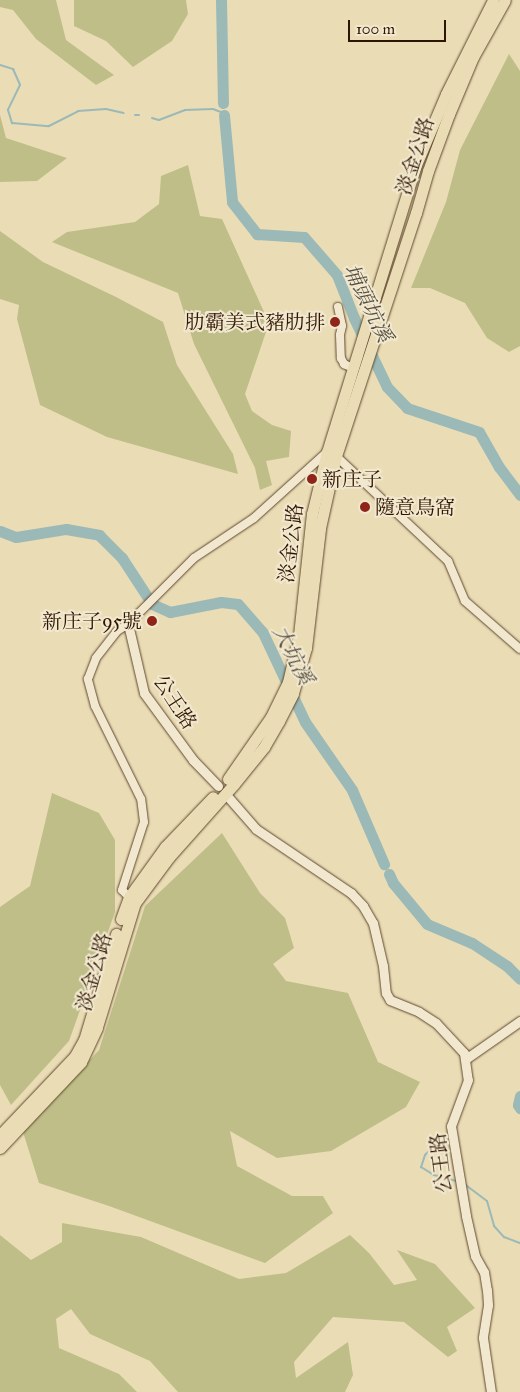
<!DOCTYPE html>
<meta charset="utf-8">
<style>
body{margin:0}
#map{position:relative;width:520px;height:1392px;overflow:hidden;background:#eadcb5;font-family:"IM FELL Great Primer","Noto Serif TC",serif}
div>[style]{position:absolute}
[style*='--x']{left:calc(var(--x)*1px);top:calc(var(--y)*1px);width:calc(var(--w)*1px);rotate:calc(var(--a)*1deg)}
.green>*{inset:0;background:#bfbe88}
.stream>*{height:2px;margin:-1px;padding:0 1px;transform-origin:1px;border-radius:1px;background:#9bb9b7}
.river>*{height:11px;margin:-5.5px;padding:0 5.5px;transform-origin:5.5px;border-radius:5.5px;background:#9bb9b7}
.roads{filter:drop-shadow(0 0 1px #5e472d) drop-shadow(0 0 1px #5e472d)}
.minor>*{height:8px;margin:-4px;padding:0 4px;transform-origin:4px;border-radius:4px;background:#f1e8cf}
.tertiary>*{height:9px;margin:-4.5px;padding:0 4.5px;transform-origin:4.5px;border-radius:4.5px;background:#f1e8cf}
.primary>*{height:11px;margin:-5.5px;padding:0 5.5px;transform-origin:5.5px;border-radius:5.5px;background:#eadcb5}
.dots>*{width:14px;height:14px;translate:-50% -50%;box-sizing:border-box;border:2px solid #f1e8cf;border-radius:50%}
span{translate:-50% -50%;white-space:nowrap;text-align:center;line-height:1.15;-webkit-text-stroke:4px #f1e8cf;paint-order:stroke}
.street-label{font-size:20px;color:#2f1500}
.poi-label{font-size:20px;color:#2f1500}
.right{translate:-100% -50%;text-align:right}
.left{translate:0 -50%;text-align:left}
.water-label{font-size:21px;color:#554e40;font-style:italic}
.scale{position:absolute;left:348px;top:20px;width:98px;height:22px;box-sizing:border-box;border:2px solid #2f1500;border-top:0;padding-left:6px;font-size:15px;line-height:18px;white-space:nowrap;color:#2f1500;-webkit-text-stroke:4px #f1e8cf;paint-order:stroke}
</style>
<div id="map">
<div class="green">
<div style="clip-path:polygon(0 0,56px 0,66px 40px,114px 75px,96px 85px,36px 39px,13px 10px,0 7px)"></div>
<div style="clip-path:polygon(74px 0,186px 0,188px 14px,172px 41px,133px 67px,106px 41px,74px 26px)"></div>
<div style="clip-path:polygon(509px 54px,520px 71px,520px 346px,509px 352px,487px 338px,465px 303px,430px 288px,411px 288px,446px 202px,460px 150px)"></div>
<div style="clip-path:polygon(0 115px,6px 138px,67px 158px,37px 181px,0 182px)"></div>
<div style="clip-path:polygon(188px 165px,200px 216px,222px 219px,269px 323px,245px 394px,252px 411px,272px 425px,291px 431px,289px 457px,266px 461px,272px 485px,260px 490px,255px 468px,194px 344px,178px 293px,52px 242px,67px 232px,135px 222px,159px 204px,161px 176px)"></div>
<div style="clip-path:polygon(0 231px,43px 262px,116px 297px,163px 322px,177px 365px,233px 454px,238px 474px,107px 437px,40px 405px,17px 319px,19px 305px,0 299px)"></div>
<div style="clip-path:polygon(52px 793px,99px 813px,115px 840px,115px 912px,69px 1041px,11px 1105px,0 1085px,0 907px,30px 886px)"></div>
<div style="clip-path:polygon(222px 833px,260px 893px,285px 918px,294px 948px,273px 964px,286px 981px,348px 993px,378px 1062px,420px 1082px,406px 1107px,331px 1151px,277px 1158px,230px 1131px,237px 1166px,292px 1196px,323px 1196px,333px 1213px,265px 1263px,109px 1206px,39px 1183px,23px 1132px,99px 1050px,145px 906px)"></div>
<div style="clip-path:polygon(62px 1223px,141px 1237px,239px 1279px,286px 1273px,350px 1235px,369px 1253px,394px 1285px,417px 1280px,397px 1250px,435px 1264px,475px 1308px,447px 1327px,457px 1351px,448px 1357px,404px 1322px,333px 1317px,294px 1362px,296px 1378px,348px 1342px,353px 1375px,345px 1392px,178px 1392px,150px 1361px,90px 1334px,71px 1309px,56px 1319px,59px 1348px,119px 1374px,137px 1392px,0 1392px,0 1235px,31px 1260px,62px 1242px)"></div>
</div>
<div class="stream">
<div style="--x:0;--y:65;--w:14;--a:17"></div>
<div style="--x:13;--y:69;--w:17;--a:66"></div>
<div style="--x:20;--y:85;--w:28;--a:116"></div>
<div style="--x:8;--y:110;--w:14;--a:73"></div>
<div style="--x:12;--y:123;--w:37;--a:5"></div>
<div style="--x:49;--y:126;--w:33;--a:-27"></div>
<div style="--x:78;--y:111;--w:28;--a:-4"></div>
<div style="--x:106;--y:109;--w:18;--a:13"></div>
<div style="--x:135;--y:115;--w:4;--a:0"></div>
<div style="--x:152;--y:118;--w:7;--a:16"></div>
<div style="--x:159;--y:120;--w:28;--a:-21"></div>
<div style="--x:185;--y:110;--w:28;--a:-2"></div>
<div style="--x:213;--y:109;--w:9;--a:21"></div>
<div style="--x:221;--y:112;--w:16;--a:76"></div>
<div style="--x:447;--y:1137;--w:28;--a:141"></div>
<div style="--x:425;--y:1155;--w:13;--a:108"></div>
<div style="--x:421;--y:1167;--w:15;--a:32"></div>
<div style="--x:434;--y:1175;--w:23;--a:15"></div>
<div style="--x:463;--y:1183;--w:30;--a:37"></div>
<div style="--x:487;--y:1201;--w:26;--a:74"></div>
<div style="--x:494;--y:1226;--w:15;--a:48"></div>
<div style="--x:504;--y:1237;--w:17;--a:21"></div>
</div>
<div class="river">
<div style="--x:221;--y:0;--w:103;--a:88.9"></div>
<div style="--x:224;--y:115;--w:87;--a:84.7"></div>
<div style="--x:232;--y:202;--w:41;--a:52"></div>
<div style="--x:257;--y:234;--w:47;--a:3.7"></div>
<div style="--x:304;--y:237;--w:50;--a:49"></div>
<div style="--x:337;--y:275;--w:46;--a:68.4"></div>
<div style="--x:354;--y:318;--w:76;--a:64.4"></div>
<div style="--x:387;--y:387;--w:29;--a:46"></div>
<div style="--x:407;--y:408;--w:76;--a:18.4"></div>
<div style="--x:479;--y:432;--w:40;--a:60.3"></div>
<div style="--x:499;--y:467;--w:35;--a:53"></div>
<div style="--x:0;--y:531;--w:17;--a:21"></div>
<div style="--x:16;--y:537;--w:51;--a:-9.1"></div>
<div style="--x:66;--y:529;--w:34;--a:10"></div>
<div style="--x:99;--y:535;--w:33;--a:45"></div>
<div style="--x:122;--y:558;--w:55;--a:56.9"></div>
<div style="--x:152;--y:604;--w:20;--a:24"></div>
<div style="--x:170;--y:612;--w:52;--a:-11.1"></div>
<div style="--x:221;--y:602;--w:17;--a:7"></div>
<div style="--x:238;--y:604;--w:38;--a:49"></div>
<div style="--x:263;--y:633;--w:98;--a:64.7"></div>
<div style="--x:305;--y:722;--w:83;--a:55.3"></div>
<div style="--x:352;--y:790;--w:81;--a:66.6"></div>
<div style="--x:389;--y:874;--w:10;--a:66"></div>
<div style="--x:393;--y:883;--w:53;--a:50.3"></div>
<div style="--x:427;--y:924;--w:49;--a:22.9"></div>
<div style="--x:472;--y:943;--w:42;--a:33.3"></div>
<div style="--x:507;--y:966;--w:18;--a:45"></div>
<div style="--x:520;--y:1096;--w:9;--a:103"></div>
<div style="--x:518;--y:1105;--w:4;--a:56"></div>
</div>
<div class="roads">
<div class="minor">
<div style="--x:338;--y:307;--w:19;--a:78"></div>
<div style="--x:342;--y:326;--w:9;--a:103"></div>
<div style="--x:340;--y:335;--w:23;--a:88"></div>
<div style="--x:341;--y:358;--w:7;--a:63"></div>
<div style="--x:344;--y:364;--w:10;--a:24"></div>
<div style="--x:132;--y:900;--w:14;--a:-135"></div>
<div style="--x:122;--y:890;--w:71;--a:-72.1"></div>
<div style="--x:144;--y:822;--w:23;--a:-97"></div>
<div style="--x:141;--y:799;--w:104;--a:-116.3"></div>
<div style="--x:95;--y:706;--w:28;--a:-105"></div>
<div style="--x:88;--y:679;--w:22;--a:-69"></div>
<div style="--x:96;--y:658;--w:34;--a:-52"></div>
<div style="--x:117;--y:631;--w:13;--a:-32"></div>
<div style="--x:128;--y:624;--w:93;--a:-45"></div>
<div style="--x:194;--y:558;--w:72;--a:-33.7"></div>
<div style="--x:254;--y:518;--w:98;--a:-42.1"></div>
<div style="--x:327;--y:452;--w:10;--a:24"></div>
<div style="--x:336;--y:456;--w:154;--a:43.2"></div>
<div style="--x:448;--y:561;--w:43;--a:67"></div>
<div style="--x:465;--y:601;--w:73;--a:41.1"></div>
</div>
<div class="tertiary">
<div style="--x:128;--y:624;--w:71;--a:76.9"></div>
<div style="--x:144;--y:693;--w:83;--a:53.8"></div>
<div style="--x:193;--y:760;--w:36;--a:46"></div>
<div style="--x:229;--y:798;--w:41;--a:48.9"></div>
<div style="--x:256;--y:829;--w:115;--a:34"></div>
<div style="--x:351;--y:893;--w:18;--a:47"></div>
<div style="--x:363;--y:906;--w:20;--a:60"></div>
<div style="--x:373;--y:923;--w:44;--a:76.9"></div>
<div style="--x:383;--y:966;--w:27;--a:84"></div>
<div style="--x:386;--y:993;--w:8;--a:60"></div>
<div style="--x:390;--y:1000;--w:31;--a:22"></div>
<div style="--x:419;--y:1012;--w:20;--a:33"></div>
<div style="--x:436;--y:1023;--w:41;--a:47"></div>
<div style="--x:464;--y:1053;--w:27;--a:82"></div>
<div style="--x:468;--y:1080;--w:49;--a:110.3"></div>
<div style="--x:451;--y:1126;--w:91;--a:80.5"></div>
<div style="--x:466;--y:1216;--w:41;--a:77.3"></div>
<div style="--x:475;--y:1256;--w:18;--a:61"></div>
<div style="--x:484;--y:1272;--w:18;--a:81"></div>
<div style="--x:487;--y:1290;--w:15;--a:86"></div>
<div style="--x:488;--y:1305;--w:33;--a:99"></div>
<div style="--x:483;--y:1338;--w:55;--a:81.6"></div>
<div style="--x:467;--y:1058;--w:65;--a:-34.9"></div>
</div>
<div class="primary">
<div style="--x:228;--y:779;--w:75;--a:-55.3"></div>
<div style="--x:271;--y:717;--w:39;--a:-64"></div>
<div style="--x:288;--y:682;--w:48;--a:-76.8"></div>
<div style="--x:299;--y:635;--w:122;--a:-83.9"></div>
<div style="--x:312;--y:514;--w:64;--a:-76.4"></div>
<div style="--x:327;--y:452;--w:298;--a:-72.8"></div>
<div style="--x:415;--y:167;--w:79;--a:-67"></div>
<div style="--x:446;--y:94;--w:105;--a:-63.4"></div>
<div style="--x:121;--y:919;--w:23;--a:-70"></div>
<div style="--x:129;--y:897;--w:62;--a:-54.2"></div>
<div style="--x:165;--y:847;--w:69;--a:-46.2"></div>
<div style="--x:0;--y:1135;--w:109;--a:-46.5"></div>
<div style="--x:75;--y:1056;--w:18;--a:-61"></div>
<div style="--x:84;--y:1040;--w:111;--a:-73.2"></div>
<div style="--x:0;--y:1148;--w:118;--a:-46.7"></div>
<div style="--x:81;--y:1062;--w:38;--a:-65"></div>
<div style="--x:97;--y:1027;--w:130;--a:-73"></div>
<div style="--x:135;--y:903;--w:57;--a:-53.5"></div>
<div style="--x:169;--y:857;--w:98;--a:-48.3"></div>
<div style="--x:234;--y:784;--w:48;--a:-51"></div>
<div style="--x:264;--y:747;--w:30;--a:-60"></div>
<div style="--x:279;--y:721;--w:31;--a:-63"></div>
<div style="--x:293;--y:693;--w:47;--a:-73.9"></div>
<div style="--x:306;--y:648;--w:121;--a:-83.3"></div>
<div style="--x:320;--y:528;--w:74;--a:-77.5"></div>
<div style="--x:336;--y:456;--w:256;--a:-71.8"></div>
<div style="--x:416;--y:213;--w:44;--a:-74.1"></div>
<div style="--x:428;--y:171;--w:61;--a:-69.8"></div>
<div style="--x:449;--y:114;--w:62;--a:-67.2"></div>
<div style="--x:473;--y:57;--w:65;--a:-60.7"></div>
</div>
</div>
<div class="dots">
<div style="left:335px;top:322px;background:#8f2418"></div>
<div style="left:312px;top:479px;background:#8f2418"></div>
<div style="left:365px;top:507px;background:#8f2418"></div>
<div style="left:152px;top:621px;background:#8f2418"></div>
</div>
<div class="street-label">
<span style="left:415px;top:156px;rotate:-72deg">淡金公路</span>
<span style="left:291px;top:543px;rotate:-83deg">淡金公路</span>
<span style="left:175px;top:702px;rotate:57deg">公王路</span>
<span style="left:94px;top:972px;rotate:-74deg">淡金公路</span>
<span style="left:441px;top:1163px;rotate:-97deg">公王路</span>
</div>
<div class="poi-label">
<span class="right" style="left:325px;top:322px">肋霸美式豬肋排</span>
<span class="left" style="left:322px;top:479px">新庄子</span>
<span class="left" style="left:375px;top:507px">隨意鳥窩</span>
<span class="right" style="left:142px;top:621px">新庄子95號</span>
</div>
<div class="water-label">
<span style="left:368px;top:303px;rotate:64deg">埔頭坑溪</span>
<span style="left:293px;top:655px;rotate:63deg">大坑溪</span>
</div>
<div class="scale">100 m</div>
</div>
